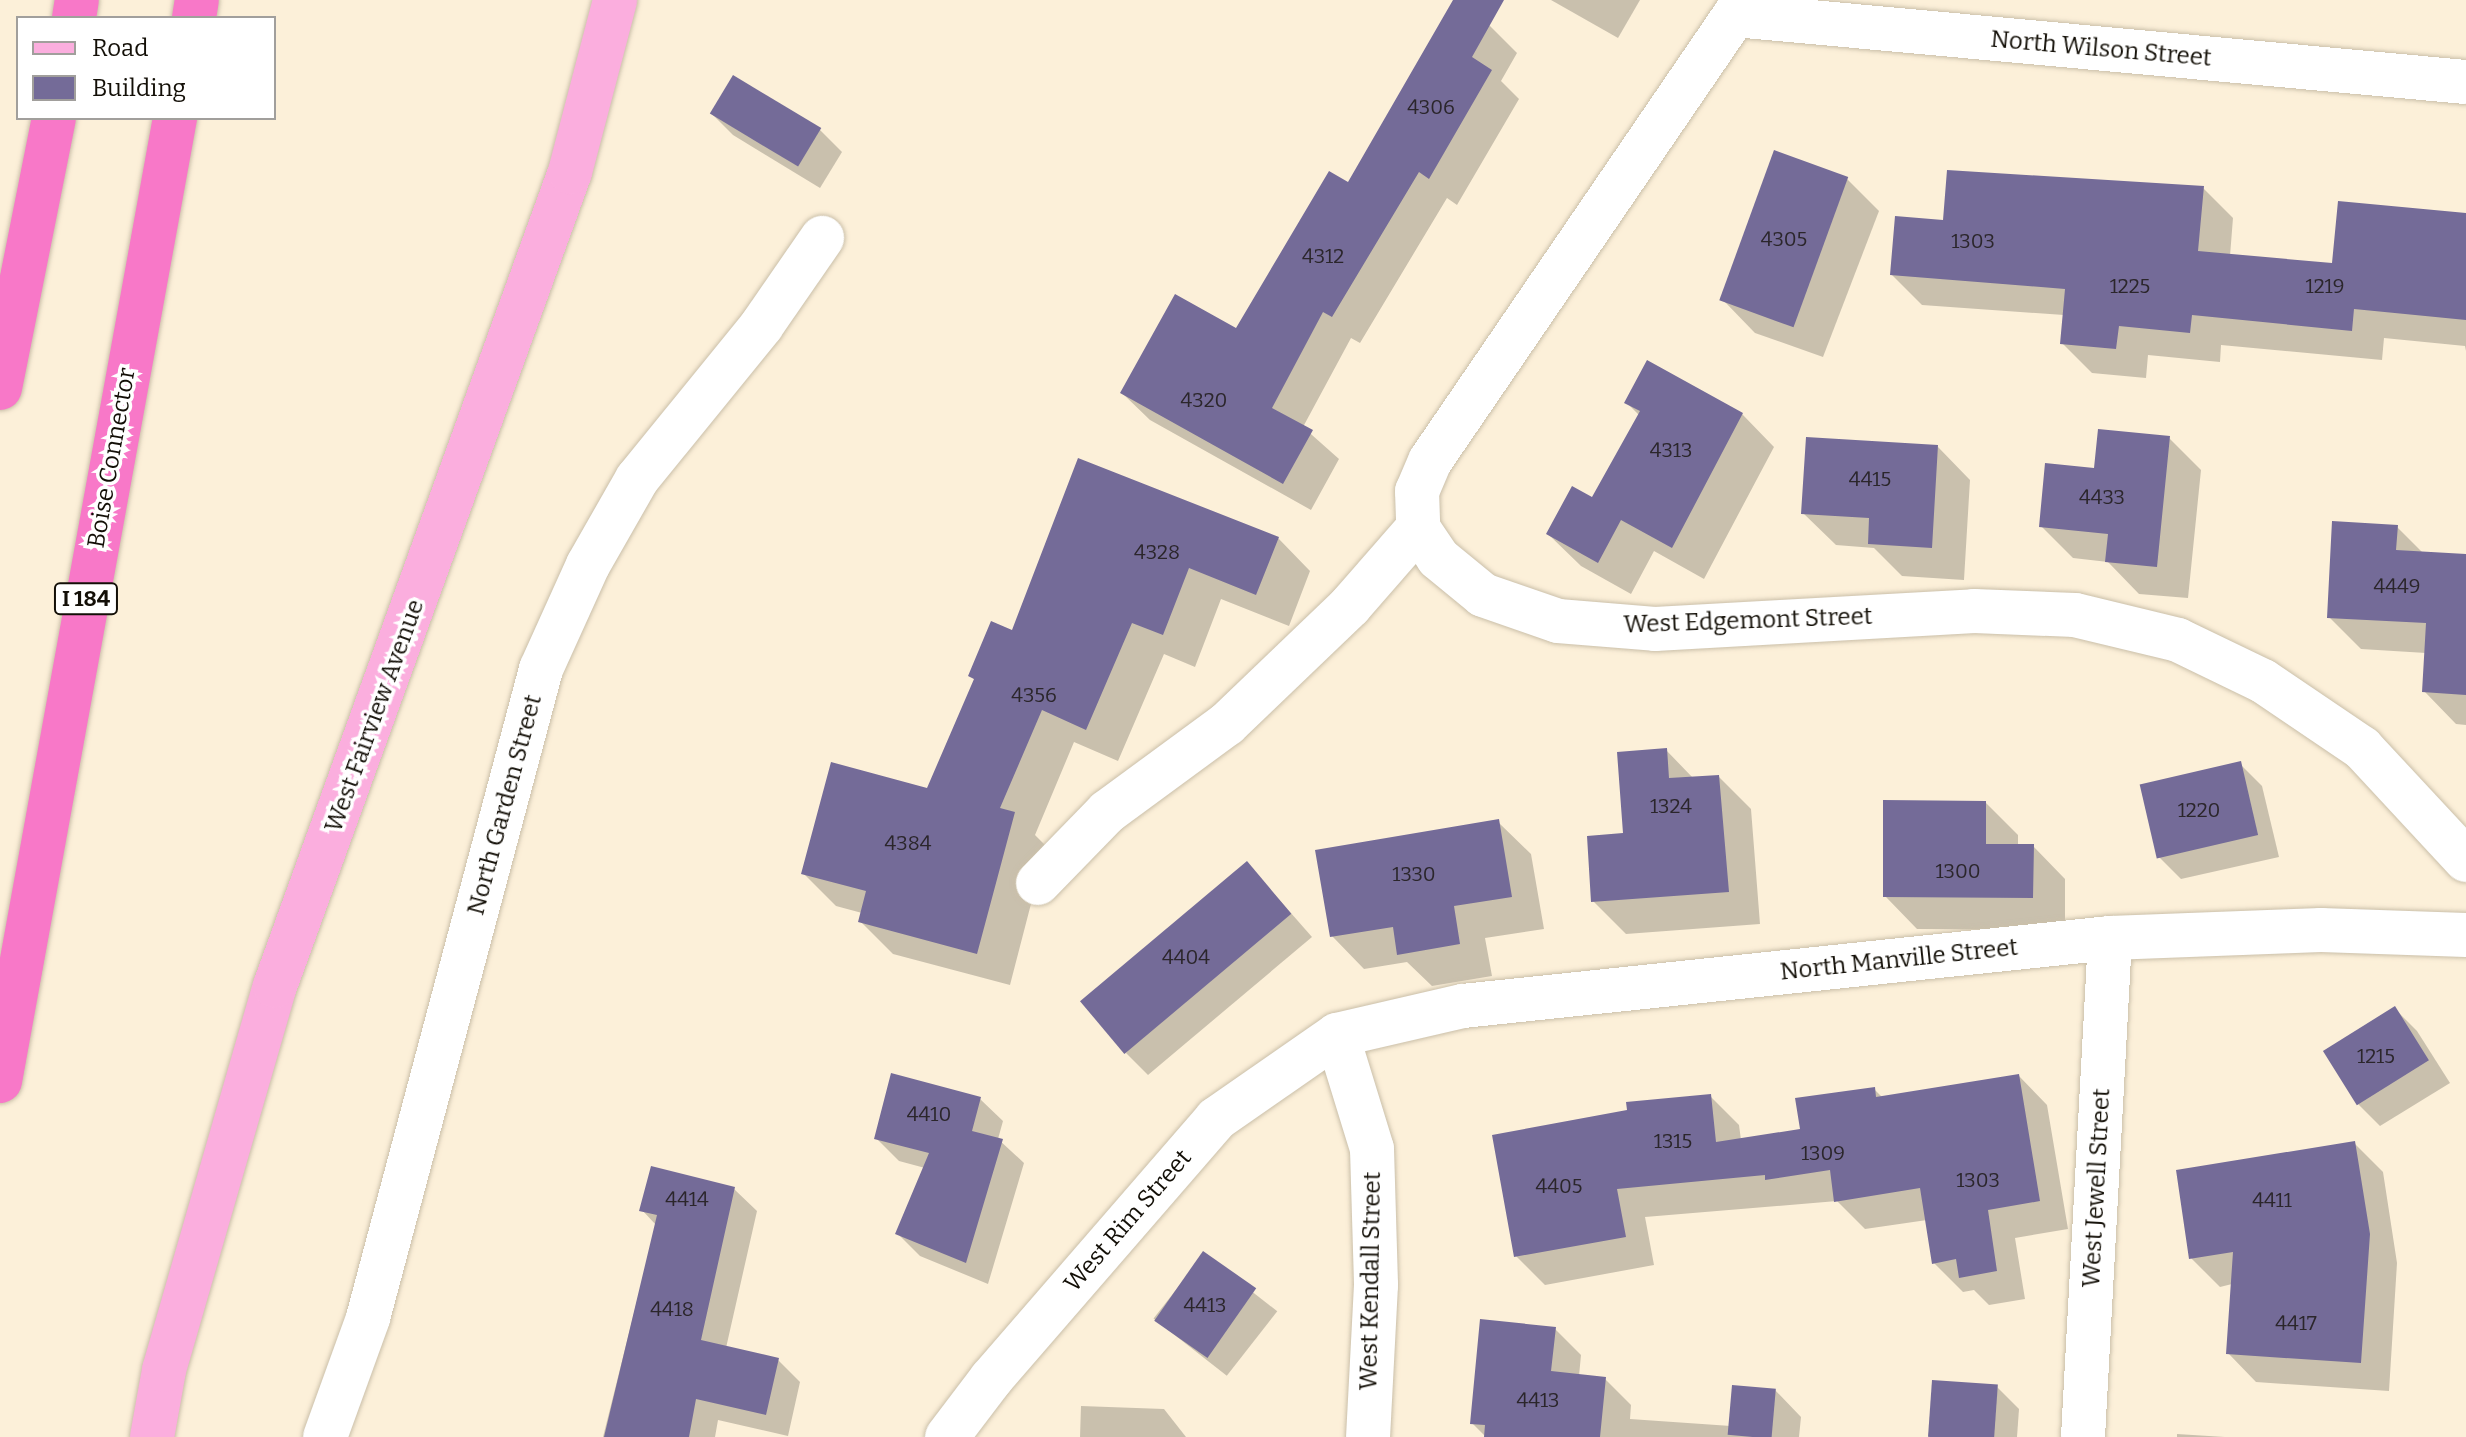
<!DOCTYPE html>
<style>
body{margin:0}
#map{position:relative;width:2466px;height:1437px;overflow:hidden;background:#fcf0d9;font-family:Bitter,serif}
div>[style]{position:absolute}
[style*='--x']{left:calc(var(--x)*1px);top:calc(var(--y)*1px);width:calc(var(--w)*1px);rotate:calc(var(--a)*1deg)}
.shadow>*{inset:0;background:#0003;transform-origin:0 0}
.building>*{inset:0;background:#746b98;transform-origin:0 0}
.roads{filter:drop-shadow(0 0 2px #cabfa9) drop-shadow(0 0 2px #cabfa9)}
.minor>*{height:44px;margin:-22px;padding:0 22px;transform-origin:22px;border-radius:22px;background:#fff}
.major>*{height:44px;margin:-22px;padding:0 22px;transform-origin:22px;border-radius:22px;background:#fbaede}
.highway>*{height:44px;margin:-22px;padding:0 22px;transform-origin:22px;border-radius:22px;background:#f878c8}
span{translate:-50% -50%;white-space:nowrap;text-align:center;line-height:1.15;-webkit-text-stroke:7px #fff;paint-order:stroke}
.number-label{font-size:20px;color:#2b262b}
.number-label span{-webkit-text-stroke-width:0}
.shield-label span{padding:2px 6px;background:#fff;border:2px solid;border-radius:6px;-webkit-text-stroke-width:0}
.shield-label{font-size:22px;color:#130f07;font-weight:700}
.street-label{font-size:24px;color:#130f07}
.legend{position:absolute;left:16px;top:16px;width:260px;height:104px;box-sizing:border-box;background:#fff;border:2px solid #a19f9c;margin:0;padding:10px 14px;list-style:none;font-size:24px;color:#130f07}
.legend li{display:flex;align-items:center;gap:16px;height:40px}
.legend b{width:40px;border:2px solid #a19f9c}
</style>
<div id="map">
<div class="shadow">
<div style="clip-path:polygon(1551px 0,1640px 0,1618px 38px)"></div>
<div style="clip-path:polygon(1489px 25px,1517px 53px,1501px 81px,1519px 99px,1457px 205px,1447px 198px,1360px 343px,1351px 338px,1303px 427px,1339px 459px,1311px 510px,1150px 420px,1122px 393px,1237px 330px,1349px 184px)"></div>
<div style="clip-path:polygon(711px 113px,820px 130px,842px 152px,820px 188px,733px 135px)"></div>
<div style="clip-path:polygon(1847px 179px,1879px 211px,1823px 357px,1755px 333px,1723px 300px)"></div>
<div style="clip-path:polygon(2203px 188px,2233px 218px,2230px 256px,2333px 265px,2466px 215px,2466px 351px,2465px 346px,2384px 338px,2382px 360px,2221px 345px,2220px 362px,2148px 355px,2146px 378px,2092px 373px,2062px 343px,2064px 315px,1922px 305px,1892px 275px,1945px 222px)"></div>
<div style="clip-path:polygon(1626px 402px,1742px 414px,1774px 447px,1704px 579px,1654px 551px,1631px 594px,1581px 566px,1548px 534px,1592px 500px,1640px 416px)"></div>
<div style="clip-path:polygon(2169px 438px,2201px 470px,2188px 598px,2139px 594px,2108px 562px,2073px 558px,2041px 526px,2096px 470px)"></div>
<div style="clip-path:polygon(1938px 447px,1970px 480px,1964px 580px,1902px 576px,1874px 548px,1836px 545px,1803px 513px)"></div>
<div style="clip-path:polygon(1079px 461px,1278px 538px,1310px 571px,1289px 626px,1221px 599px,1195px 667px,1164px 654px,1118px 761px,1074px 742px,1035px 835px,1046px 846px,1010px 985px,893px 954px,860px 921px,862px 913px,836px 906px,803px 873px,928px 791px,975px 680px,970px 675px,1013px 633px)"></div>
<div style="clip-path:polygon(2397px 527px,2423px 553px,2466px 556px,2466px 725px,2456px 724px,2424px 691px,2426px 653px,2361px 649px,2329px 617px)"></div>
<div style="clip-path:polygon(1666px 750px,1694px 779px,1719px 777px,1751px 809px,1760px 924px,1626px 934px,1593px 901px)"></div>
<div style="clip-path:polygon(2240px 764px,2262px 786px,2279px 857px,2181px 879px,2159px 857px)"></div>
<div style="clip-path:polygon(1986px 803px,2018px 835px,2018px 846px,2033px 846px,2065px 879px,2065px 930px,1917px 929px,1885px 896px)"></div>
<div style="clip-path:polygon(1498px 822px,1531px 854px,1544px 929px,1485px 938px,1492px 976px,1432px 986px,1407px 962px,1364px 969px,1332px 936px)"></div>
<div style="clip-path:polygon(1247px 863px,1312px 937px,1148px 1075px,1126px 1053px)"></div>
<div style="clip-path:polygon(2395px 1009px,2417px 1031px,2450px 1083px,2380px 1126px,2358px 1104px,2326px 1052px)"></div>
<div style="clip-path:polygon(2019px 1076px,2047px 1105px,2068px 1229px,2015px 1238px,2025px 1299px,1989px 1305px,1974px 1290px,1963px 1292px,1934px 1263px,1927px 1220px,1865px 1229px,1837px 1201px,1645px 1217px,1654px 1265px,1545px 1285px,1516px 1256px,1710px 1096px,1739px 1125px,1741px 1140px,1802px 1131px,1874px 1089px,1883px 1098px)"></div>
<div style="clip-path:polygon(980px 1099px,1003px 1121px,998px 1139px,1024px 1163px,988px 1284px,920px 1256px,897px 1233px,925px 1168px,899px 1161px,877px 1139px)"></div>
<div style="clip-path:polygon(2354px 1143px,2383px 1172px,2397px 1263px,2389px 1391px,2256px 1382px,2228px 1353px,2232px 1284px,2220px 1287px,2191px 1258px)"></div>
<div style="clip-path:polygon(734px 1189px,757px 1211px,726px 1348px,778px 1360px,800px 1382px,788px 1436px,718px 1420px,715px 1437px,603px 1437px,656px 1225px,642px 1210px)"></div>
<div style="left:1204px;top:1254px;width:93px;height:82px;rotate:38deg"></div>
<div style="clip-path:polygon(1555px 1329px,1581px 1355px,1579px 1376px,1605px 1379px,1631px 1405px,1630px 1419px,1731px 1426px,1775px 1390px,1801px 1417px,1799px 1437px,1486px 1437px,1472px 1423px)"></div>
<div style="clip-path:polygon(1997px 1387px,2019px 1409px,2017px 1437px,1930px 1437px)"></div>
<div style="clip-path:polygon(1081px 1406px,1164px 1409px,1186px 1437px,1080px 1437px)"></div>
<div style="clip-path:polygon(2177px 1434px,2225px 1437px,2177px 1437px)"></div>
</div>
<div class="building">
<div style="clip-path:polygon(1453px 0,1504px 0,1472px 57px,1492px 70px,1429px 179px,1419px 172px,1332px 317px,1323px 312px,1272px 408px,1313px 430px,1283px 484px,1120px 393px,1175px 294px,1236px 328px,1329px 171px,1348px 182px)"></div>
<div style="left:733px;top:75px;width:103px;height:45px;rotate:31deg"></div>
<div style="left:1774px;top:150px;width:79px;height:160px;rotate:20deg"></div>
<div style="clip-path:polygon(1947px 170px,2204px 186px,2198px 251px,2332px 263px,2338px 201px,2466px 213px,2466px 320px,2354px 309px,2352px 331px,2192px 315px,2190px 333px,2119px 326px,2116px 349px,2060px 344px,2065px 289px,1890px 275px,1895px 216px,1943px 220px)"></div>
<div style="clip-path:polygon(1647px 360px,1743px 413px,1672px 548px,1621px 520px,1598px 563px,1546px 534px,1572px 486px,1592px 497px,1640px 411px,1624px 403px)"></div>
<div style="clip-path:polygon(2098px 429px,2170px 436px,2157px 567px,2105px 562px,2108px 534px,2039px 527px,2045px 463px,2094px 468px)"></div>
<div style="clip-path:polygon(1806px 437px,1938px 445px,1932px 548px,1868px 544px,1869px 518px,1801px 514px)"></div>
<div style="clip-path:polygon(1078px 458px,1279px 537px,1256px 595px,1189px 568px,1163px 635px,1132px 623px,1086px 730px,1042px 710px,1000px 808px,1015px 812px,977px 954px,858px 922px,866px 891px,801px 874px,831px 762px,927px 788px,974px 679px,968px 676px,991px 621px,1012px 630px)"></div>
<div style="clip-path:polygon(2332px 521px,2398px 525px,2396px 550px,2466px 554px,2466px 695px,2422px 692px,2426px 623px,2327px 618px)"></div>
<div style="clip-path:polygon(1667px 748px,1669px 778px,1719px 775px,1729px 892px,1591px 902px,1587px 836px,1623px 833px,1617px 752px)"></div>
<div style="left:2241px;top:761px;width:76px;height:104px;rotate:77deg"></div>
<div style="clip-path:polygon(1883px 800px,1986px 801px,1986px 844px,2034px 844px,2033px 898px,1883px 897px)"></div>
<div style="clip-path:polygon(1499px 819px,1512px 897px,1454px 906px,1460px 944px,1397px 955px,1393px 927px,1330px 937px,1315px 850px)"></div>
<div style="left:1247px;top:861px;width:69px;height:218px;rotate:50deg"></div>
<div style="left:2395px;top:1006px;width:64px;height:85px;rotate:58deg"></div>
<div style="clip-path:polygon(891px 1073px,981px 1097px,972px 1131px,1003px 1139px,966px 1263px,895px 1234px,929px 1153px,874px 1139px)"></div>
<div style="clip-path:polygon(2019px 1074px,2040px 1201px,1988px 1210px,1997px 1271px,1959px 1278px,1956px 1259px,1932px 1264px,1920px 1188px,1834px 1202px,1830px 1170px,1765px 1180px,1765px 1175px,1617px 1189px,1626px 1237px,1514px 1257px,1492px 1135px,1627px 1110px,1626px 1102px,1711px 1094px,1716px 1142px,1800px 1129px,1795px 1098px,1875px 1087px,1876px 1097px)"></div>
<div style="clip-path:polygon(2355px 1141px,2370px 1234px,2361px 1363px,2226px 1354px,2233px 1252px,2189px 1259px,2176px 1170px)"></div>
<div style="clip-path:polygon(651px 1166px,735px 1187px,701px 1340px,779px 1358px,766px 1415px,696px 1399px,689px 1437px,604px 1437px,657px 1215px,639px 1211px)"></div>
<div style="left:1203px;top:1251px;width:65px;height:85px;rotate:35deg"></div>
<div style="clip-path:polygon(1480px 1319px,1556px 1327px,1551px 1371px,1606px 1377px,1600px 1437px,1484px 1437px,1485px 1425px,1470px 1424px)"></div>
<div style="left:1932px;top:1380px;width:66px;height:57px;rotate:4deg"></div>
<div style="left:1732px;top:1385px;width:44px;height:50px;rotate:5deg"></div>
</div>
<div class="roads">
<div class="minor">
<div style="--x:1745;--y:0;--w:558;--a:124.34"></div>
<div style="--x:1430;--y:461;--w:33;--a:113"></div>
<div style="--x:1417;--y:491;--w:37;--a:88"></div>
<div style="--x:1418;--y:528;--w:36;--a:56"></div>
<div style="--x:1438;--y:558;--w:58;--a:39.4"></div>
<div style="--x:1483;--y:595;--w:79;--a:19.1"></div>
<div style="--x:1558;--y:621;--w:97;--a:4.7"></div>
<div style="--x:1655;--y:629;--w:320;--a:-3.2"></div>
<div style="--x:1974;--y:611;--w:101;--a:2.3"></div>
<div style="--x:2075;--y:615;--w:106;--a:13.6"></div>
<div style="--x:2178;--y:640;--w:94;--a:25.8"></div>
<div style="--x:2263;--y:681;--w:120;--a:34.1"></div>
<div style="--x:2362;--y:748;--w:153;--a:47.1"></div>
<div style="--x:1735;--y:15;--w:734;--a:5.24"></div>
<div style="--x:1038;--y:883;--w:99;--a:-45.8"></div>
<div style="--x:1107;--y:812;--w:149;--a:-36.3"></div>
<div style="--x:1227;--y:724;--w:170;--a:-43.8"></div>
<div style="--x:1350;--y:606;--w:103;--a:-48.9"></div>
<div style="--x:1337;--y:1035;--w:119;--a:72.9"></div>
<div style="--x:1372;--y:1149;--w:136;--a:88.3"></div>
<div style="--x:1376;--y:1285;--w:152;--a:93"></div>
<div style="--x:325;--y:1437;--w:127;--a:-70.1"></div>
<div style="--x:368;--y:1318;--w:672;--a:-75.07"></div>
<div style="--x:541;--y:669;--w:114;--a:-65.7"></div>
<div style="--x:588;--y:565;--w:99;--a:-60.3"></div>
<div style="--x:637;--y:479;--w:198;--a:-50.9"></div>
<div style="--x:762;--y:325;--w:106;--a:-55.4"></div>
<div style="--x:947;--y:1437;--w:73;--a:-52.8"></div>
<div style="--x:991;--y:1379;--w:344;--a:-49.1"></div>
<div style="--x:1216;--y:1119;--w:147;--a:-34.8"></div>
<div style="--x:1337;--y:1035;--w:129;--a:-13"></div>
<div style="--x:1463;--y:1006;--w:651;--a:-6"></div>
<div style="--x:2110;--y:938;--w:211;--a:-2.2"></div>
<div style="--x:2321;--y:930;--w:145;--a:2"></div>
<div style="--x:2083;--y:1437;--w:500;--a:-86.9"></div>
</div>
<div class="major">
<div style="--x:152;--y:1437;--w:68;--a:-79.8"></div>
<div style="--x:164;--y:1370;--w:400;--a:-73.9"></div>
<div style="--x:275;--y:986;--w:866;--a:-70.08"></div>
<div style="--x:570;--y:172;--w:178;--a:-75.3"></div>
</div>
<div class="highway">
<div style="--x:74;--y:18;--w:18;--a:-81"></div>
<div style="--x:194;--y:18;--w:18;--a:-81"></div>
<div style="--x:0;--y:388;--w:275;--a:-78.7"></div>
<div style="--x:0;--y:1081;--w:979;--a:-79.7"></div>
</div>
</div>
<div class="number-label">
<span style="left:1431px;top:107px">4306</span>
<span style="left:1784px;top:239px">4305</span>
<span style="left:1973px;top:241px">1303</span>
<span style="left:1323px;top:256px">4312</span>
<span style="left:2130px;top:286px">1225</span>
<span style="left:2325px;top:286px">1219</span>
<span style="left:1204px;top:400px">4320</span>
<span style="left:1671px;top:450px">4313</span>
<span style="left:1870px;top:479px">4415</span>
<span style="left:2102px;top:497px">4433</span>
<span style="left:1157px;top:552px">4328</span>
<span style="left:2397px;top:586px">4449</span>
<span style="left:1034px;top:695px">4356</span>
<span style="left:1671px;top:806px">1324</span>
<span style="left:2199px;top:810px">1220</span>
<span style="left:908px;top:843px">4384</span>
<span style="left:1958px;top:871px">1300</span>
<span style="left:1414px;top:874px">1330</span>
<span style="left:1186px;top:957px">4404</span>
<span style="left:2376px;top:1056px">1215</span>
<span style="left:929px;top:1114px">4410</span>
<span style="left:1673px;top:1141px">1315</span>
<span style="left:1823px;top:1153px">1309</span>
<span style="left:1978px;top:1180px">1303</span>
<span style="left:1559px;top:1186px">4405</span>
<span style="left:687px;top:1199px">4414</span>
<span style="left:2272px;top:1200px">4411</span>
<span style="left:1205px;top:1305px">4413</span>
<span style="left:672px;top:1309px">4418</span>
<span style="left:2296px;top:1323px">4417</span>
<span style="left:1538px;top:1400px">4413</span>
</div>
<div class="shield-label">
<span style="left:86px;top:599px">I 184</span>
</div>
<div class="street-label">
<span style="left:2101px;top:49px;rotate:5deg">North Wilson Street</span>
<span style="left:112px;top:458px;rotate:-80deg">Boise Connector</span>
<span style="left:1748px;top:621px;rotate:-2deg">West Edgemont Street</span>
<span style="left:375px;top:716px;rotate:-70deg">West Fairview Avenue</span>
<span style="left:505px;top:805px;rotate:-75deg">North Garden Street</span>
<span style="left:1899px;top:960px;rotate:-6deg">North Manville Street</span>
<span style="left:2097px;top:1188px;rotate:-87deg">West Jewell Street</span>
<span style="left:1128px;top:1221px;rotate:-49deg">West Rim Street</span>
<span style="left:1371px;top:1281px;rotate:-89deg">West Kendall Street</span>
</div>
<ul class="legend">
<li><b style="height:10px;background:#fbaede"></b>Road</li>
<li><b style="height:22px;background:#746b98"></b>Building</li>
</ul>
</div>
